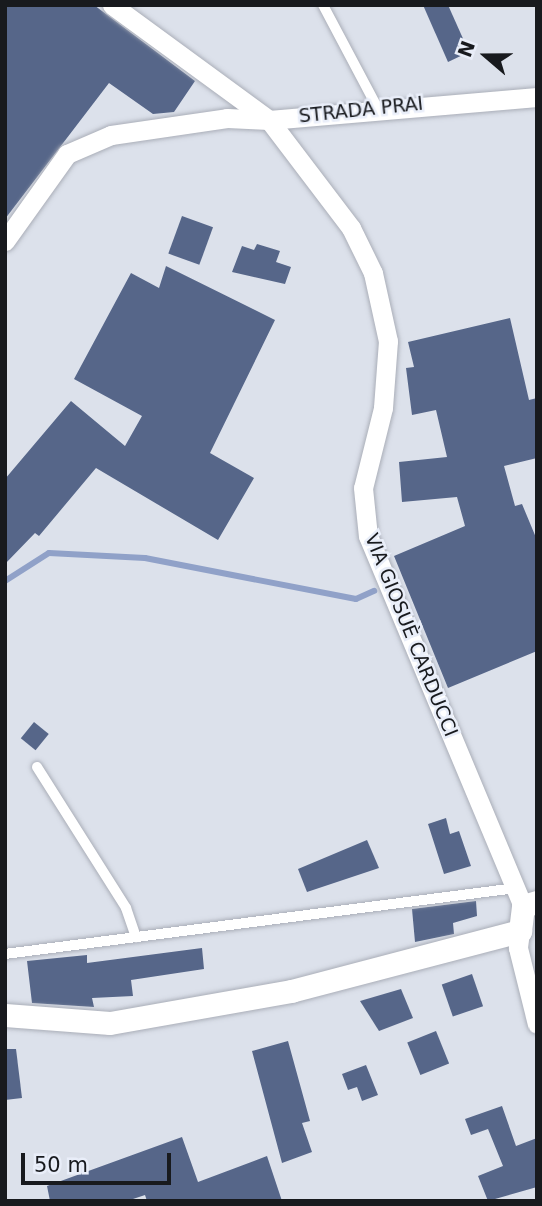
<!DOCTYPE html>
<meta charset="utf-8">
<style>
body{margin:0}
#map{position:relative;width:542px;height:1206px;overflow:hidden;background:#dce1eb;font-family:"DejaVu Sans",sans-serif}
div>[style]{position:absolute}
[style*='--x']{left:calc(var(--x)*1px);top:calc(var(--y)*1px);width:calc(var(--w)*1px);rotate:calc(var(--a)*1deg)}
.stream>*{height:6px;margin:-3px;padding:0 3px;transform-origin:3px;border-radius:3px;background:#90a1c8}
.building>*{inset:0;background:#566689;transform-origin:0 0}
.roads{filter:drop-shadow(0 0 2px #aaaeb8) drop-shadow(0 0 2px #aaaeb8)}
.service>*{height:10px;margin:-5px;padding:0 5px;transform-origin:5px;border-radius:5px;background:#fff}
.minor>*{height:19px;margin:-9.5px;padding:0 9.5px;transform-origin:9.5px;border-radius:9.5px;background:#fff}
.tertiary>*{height:23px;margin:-11.5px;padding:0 11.5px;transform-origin:11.5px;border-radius:11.5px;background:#fff}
span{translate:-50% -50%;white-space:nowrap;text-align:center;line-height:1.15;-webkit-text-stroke:5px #e9eef9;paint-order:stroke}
.street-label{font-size:19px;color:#181a1e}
.frame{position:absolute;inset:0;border:7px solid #181a1e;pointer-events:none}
.north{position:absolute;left:451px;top:21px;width:70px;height:70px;-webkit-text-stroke:5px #e9eef9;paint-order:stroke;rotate:290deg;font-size:19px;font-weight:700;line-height:28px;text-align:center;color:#181a1e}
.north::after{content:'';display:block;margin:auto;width:24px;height:32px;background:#181a1e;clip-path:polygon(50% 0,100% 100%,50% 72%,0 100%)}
.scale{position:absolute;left:21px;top:1153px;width:150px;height:32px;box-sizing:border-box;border:4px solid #181a1e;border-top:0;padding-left:9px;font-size:21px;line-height:24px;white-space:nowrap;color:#181a1e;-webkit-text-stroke:5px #e9eef9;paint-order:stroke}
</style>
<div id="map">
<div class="stream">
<div style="--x:5;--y:581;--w:52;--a:-32.5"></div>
<div style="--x:49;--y:553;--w:96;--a:3"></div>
<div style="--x:145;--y:558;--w:215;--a:11"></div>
<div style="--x:356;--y:599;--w:20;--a:-24"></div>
</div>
<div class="building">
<div style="clip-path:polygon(5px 5px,94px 5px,195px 81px,174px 112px,153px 114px,109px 83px,5px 219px)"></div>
<div style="clip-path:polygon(423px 5px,448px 5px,469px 52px,448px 62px)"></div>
<div style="left:182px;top:216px;width:33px;height:40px;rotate:20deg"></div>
<div style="clip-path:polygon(257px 244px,280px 251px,276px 262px,291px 267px,285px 284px,232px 272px,242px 246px,254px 250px)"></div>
<div style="clip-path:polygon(166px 266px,275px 320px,210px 453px,254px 478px,218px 540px,96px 468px,39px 536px,35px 533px,5px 564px,5px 479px,71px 401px,125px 446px,142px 416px,74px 379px,131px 273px,159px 288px)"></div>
<div style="clip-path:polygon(510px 318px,529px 400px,537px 398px,537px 458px,504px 466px,515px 506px,522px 504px,537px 540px,537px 651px,448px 688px,394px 556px,465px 526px,457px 497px,402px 502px,399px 462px,447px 457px,436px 410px,412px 415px,406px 368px,414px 367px,408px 342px)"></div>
<div style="left:34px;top:722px;width:19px;height:21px;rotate:39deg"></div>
<div style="clip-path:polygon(446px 818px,450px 834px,459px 831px,471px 866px,444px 874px,428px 824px)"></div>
<div style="clip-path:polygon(367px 840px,379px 868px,307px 892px,298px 869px)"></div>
<div style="clip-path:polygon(476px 901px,477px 916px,453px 923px,454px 934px,415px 942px,412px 909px)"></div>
<div style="clip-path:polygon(202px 948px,204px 969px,131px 980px,133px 996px,92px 998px,94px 1007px,32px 1003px,27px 961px,87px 955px,87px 963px)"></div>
<div style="left:472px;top:974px;width:34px;height:32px;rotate:71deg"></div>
<div style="clip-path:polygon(401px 989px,413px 1018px,379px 1031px,360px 1001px)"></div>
<div style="left:436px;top:1031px;width:35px;height:31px;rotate:68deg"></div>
<div style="clip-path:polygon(288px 1041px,310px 1121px,302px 1123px,312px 1152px,282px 1163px,252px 1051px)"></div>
<div style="clip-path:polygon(5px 1049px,16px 1049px,22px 1098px,5px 1100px)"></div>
<div style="clip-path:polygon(366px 1065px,378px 1095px,362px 1101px,357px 1087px,348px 1090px,342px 1074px)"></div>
<div style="clip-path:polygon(502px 1106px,516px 1146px,537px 1138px,537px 1187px,488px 1201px,478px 1176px,503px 1166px,488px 1129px,471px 1135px,465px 1119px)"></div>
<div style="clip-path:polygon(182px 1137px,198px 1182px,267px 1156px,282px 1201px,147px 1201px,145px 1195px,127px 1201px,50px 1201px,47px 1186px)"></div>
</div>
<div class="roads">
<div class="service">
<div style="--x:323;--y:5;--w:115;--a:62.1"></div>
<div style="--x:37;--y:767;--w:167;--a:57.7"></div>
<div style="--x:126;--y:908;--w:31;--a:71"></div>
<div style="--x:5;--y:954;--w:515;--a:-7.36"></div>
</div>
<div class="minor">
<div style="--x:112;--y:5;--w:195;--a:36.2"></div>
<div style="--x:269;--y:120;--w:136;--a:52.8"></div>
<div style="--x:351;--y:228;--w:50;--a:63.9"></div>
<div style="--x:373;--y:273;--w:70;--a:77.6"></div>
<div style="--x:388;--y:341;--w:67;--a:94.3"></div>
<div style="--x:383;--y:408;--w:82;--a:104"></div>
<div style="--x:363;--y:488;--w:48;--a:84.1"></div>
<div style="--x:368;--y:536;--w:401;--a:67.3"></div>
<div style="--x:5;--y:241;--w:107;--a:-54.5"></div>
<div style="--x:67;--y:154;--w:48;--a:-23.4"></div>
<div style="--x:111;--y:135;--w:117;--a:-8.3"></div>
<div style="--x:227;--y:118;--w:42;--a:2.7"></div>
<div style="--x:269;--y:120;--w:269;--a:-4.9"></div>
<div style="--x:520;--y:931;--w:17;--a:97"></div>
<div style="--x:518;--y:948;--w:78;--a:76"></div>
</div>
<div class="tertiary">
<div style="--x:5;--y:1015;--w:105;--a:4.4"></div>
<div style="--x:110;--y:1023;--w:184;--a:-10"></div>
<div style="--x:291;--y:991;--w:237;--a:-14.7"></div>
<div style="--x:520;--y:931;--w:25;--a:-83"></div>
<div style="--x:523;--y:906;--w:15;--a:-16"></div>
</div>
</div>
<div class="street-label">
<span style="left:361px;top:110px;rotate:-6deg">STRADA PRAI</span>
<span style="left:411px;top:635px;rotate:68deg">VIA GIOSUÈ CARDUCCI</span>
</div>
<div class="frame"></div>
<div class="north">N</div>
<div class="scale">50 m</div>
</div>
